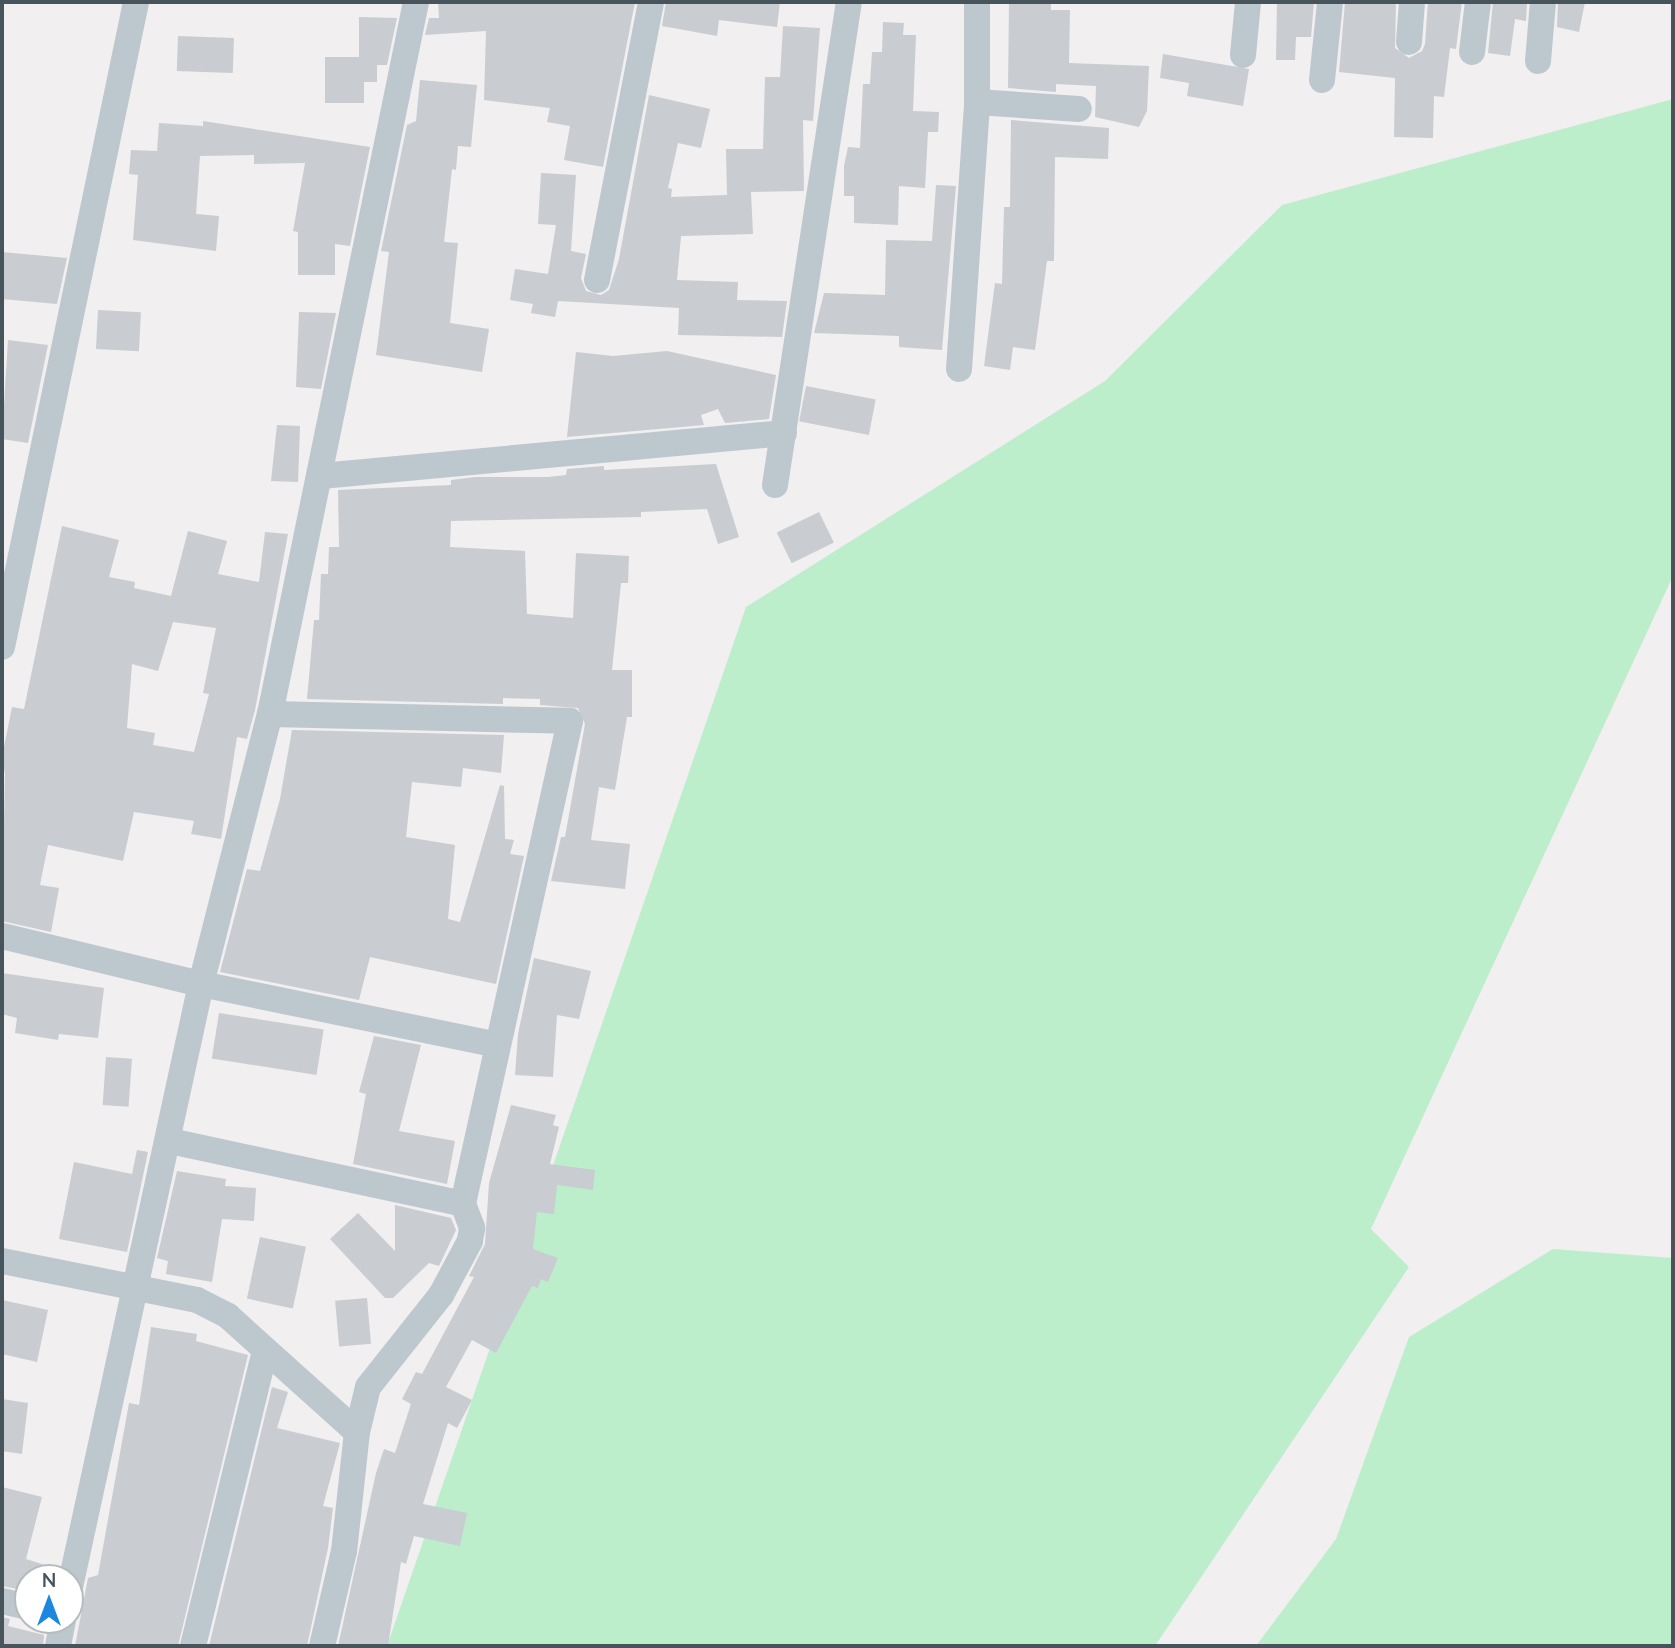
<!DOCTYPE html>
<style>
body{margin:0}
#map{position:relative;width:1675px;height:1648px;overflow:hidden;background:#f1efef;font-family:Lato,sans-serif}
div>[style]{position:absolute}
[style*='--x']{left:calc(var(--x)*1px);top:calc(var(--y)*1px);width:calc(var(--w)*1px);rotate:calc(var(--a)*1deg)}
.green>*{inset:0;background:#bdeecb}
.building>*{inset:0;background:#c9ccd1;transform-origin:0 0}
.minor>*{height:26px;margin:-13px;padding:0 13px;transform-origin:13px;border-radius:13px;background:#bdc8ce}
span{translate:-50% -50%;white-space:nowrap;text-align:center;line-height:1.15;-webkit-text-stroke:5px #fff;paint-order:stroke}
.frame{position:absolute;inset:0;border:4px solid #47545c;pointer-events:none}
.north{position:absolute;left:14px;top:1564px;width:70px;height:70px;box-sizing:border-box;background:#fff;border:2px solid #b5bbbe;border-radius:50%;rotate:0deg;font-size:19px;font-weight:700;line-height:28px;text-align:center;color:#47545c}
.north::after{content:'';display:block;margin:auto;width:24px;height:32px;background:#1b87df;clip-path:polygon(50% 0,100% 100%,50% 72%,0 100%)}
</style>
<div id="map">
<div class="green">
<div style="clip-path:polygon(1673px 99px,1673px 576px,1371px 1229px,1409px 1267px,1155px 1646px,387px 1646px,746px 607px,1105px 381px,1282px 205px)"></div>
<div style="clip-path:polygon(1553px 1249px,1673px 1258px,1673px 1646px,1256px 1646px,1336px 1539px,1409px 1337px)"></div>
</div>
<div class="building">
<div style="clip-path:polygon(438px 2px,635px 2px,603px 167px,564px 160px,570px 126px,547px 122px,550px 108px,484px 100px,486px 31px,425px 35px,429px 18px,439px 18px)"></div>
<div style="clip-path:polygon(666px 2px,780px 2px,777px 27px,719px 20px,717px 36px,662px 26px)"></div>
<div style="clip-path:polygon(1009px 2px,1051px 2px,1051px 10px,1070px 10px,1069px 63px,1149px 66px,1147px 111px,1139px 127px,1095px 117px,1096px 86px,1056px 84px,1056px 92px,1008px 88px)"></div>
<div style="clip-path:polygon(1277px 2px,1314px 2px,1311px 37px,1296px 37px,1295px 60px,1276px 60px)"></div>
<div style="clip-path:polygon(1345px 2px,1396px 2px,1395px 48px,1409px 58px,1422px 51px,1425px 44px,1428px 2px,1462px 2px,1456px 49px,1450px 48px,1444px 97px,1434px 96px,1433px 138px,1394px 137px,1395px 78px,1339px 72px)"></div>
<div style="clip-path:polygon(1493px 2px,1527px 2px,1526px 21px,1515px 19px,1510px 56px,1488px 53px)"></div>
<div style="clip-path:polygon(1558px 2px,1585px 2px,1579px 32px,1557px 27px)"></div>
<div style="clip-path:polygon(359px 17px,397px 18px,387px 65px,377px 65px,377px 82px,364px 82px,364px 103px,325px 103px,325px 57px,359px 57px)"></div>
<div style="clip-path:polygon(883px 22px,904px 23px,903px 35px,916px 35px,913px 111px,939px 112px,938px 132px,928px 132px,925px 188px,899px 186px,898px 225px,854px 223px,854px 196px,844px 196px,844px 166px,848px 147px,860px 148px,863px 84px,870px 84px,872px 52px,882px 52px)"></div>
<div style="clip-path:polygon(783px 26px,820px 28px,813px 121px,803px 120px,804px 191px,751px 192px,753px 234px,681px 236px,677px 280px,738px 282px,737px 300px,787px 301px,782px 337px,678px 335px,679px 308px,558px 301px,555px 317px,531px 313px,533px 304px,510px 300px,515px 269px,548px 274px,556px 225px,538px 224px,541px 173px,576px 175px,571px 251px,586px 254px,581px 278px,586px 291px,601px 295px,609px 290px,619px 259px,649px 95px,710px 109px,701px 148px,678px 143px,668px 188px,672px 189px,671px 197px,727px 195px,726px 149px,763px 149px,765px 77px,780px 77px)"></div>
<div style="left:178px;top:36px;width:56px;height:35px;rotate:2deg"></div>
<div style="clip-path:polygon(1163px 54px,1249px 69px,1243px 106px,1187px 96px,1189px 83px,1160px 78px)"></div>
<div style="clip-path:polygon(420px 80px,477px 85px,471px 147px,458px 146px,456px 170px,452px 169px,444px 242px,458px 243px,450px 323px,489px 329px,482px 372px,376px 355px,389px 252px,381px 251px,407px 125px,416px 121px)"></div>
<div style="clip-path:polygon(1011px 120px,1109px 128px,1108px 159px,1055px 157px,1054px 261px,1047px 261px,1035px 350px,1013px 347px,1010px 370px,984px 366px,995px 283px,1002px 284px,1004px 207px,1010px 207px)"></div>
<div style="clip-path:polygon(203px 121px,370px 147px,350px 246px,335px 244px,335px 275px,298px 275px,298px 232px,293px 231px,305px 163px,254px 164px,254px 155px,200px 156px,196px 214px,219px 216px,216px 251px,133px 240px,138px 175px,129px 174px,131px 150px,157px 151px,159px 123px,203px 126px)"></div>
<div style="clip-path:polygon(936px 185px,956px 186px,942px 350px,899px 347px,899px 336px,814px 333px,824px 293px,885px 295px,886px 240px,932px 241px)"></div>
<div style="clip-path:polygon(2px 252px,67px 258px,57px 304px,2px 299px)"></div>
<div style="left:98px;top:310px;width:43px;height:39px;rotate:3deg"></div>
<div style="clip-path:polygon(299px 312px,336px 313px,321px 389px,296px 387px)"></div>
<div style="clip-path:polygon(8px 340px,48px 345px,28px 443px,2px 439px)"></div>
<div style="clip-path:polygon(667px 351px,776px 375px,769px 419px,725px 423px,718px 409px,701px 415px,704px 425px,567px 437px,576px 352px,613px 356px)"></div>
<div style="left:806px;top:386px;width:71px;height:36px;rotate:11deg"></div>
<div style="clip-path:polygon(277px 425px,300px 426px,298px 482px,271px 481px)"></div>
<div style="clip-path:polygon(716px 464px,739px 537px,718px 544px,707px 509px,641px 512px,641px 517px,451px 521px,450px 547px,525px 551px,527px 614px,573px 618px,576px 553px,629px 556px,628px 583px,621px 583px,612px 670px,632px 670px,632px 717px,627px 717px,615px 790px,599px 787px,591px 840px,630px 844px,625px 889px,551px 881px,561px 837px,565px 837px,585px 724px,578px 708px,540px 705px,540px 699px,503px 698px,503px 704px,307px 699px,314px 620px,319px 620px,321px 574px,328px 574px,329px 547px,339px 547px,338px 490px,451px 485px,451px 480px,475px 477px,548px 477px,566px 475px,567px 469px,604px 466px,604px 470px)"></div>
<div style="left:819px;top:512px;width:34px;height:47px;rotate:64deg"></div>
<div style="clip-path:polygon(evenodd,62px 526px,119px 540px,109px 577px,135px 582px,134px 588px,171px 596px,188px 531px,227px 541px,218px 574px,259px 582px,265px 532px,288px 534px,255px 710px,247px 739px,237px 737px,221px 839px,191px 834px,194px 821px,134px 812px,123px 861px,48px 845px,40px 885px,59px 888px,51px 932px,2px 921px,5px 774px,2px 757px,12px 707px,24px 709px,62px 526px,173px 622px,216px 628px,203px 693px,209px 694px,194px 752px,153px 745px,155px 733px,127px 728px,132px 664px,158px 671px,173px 622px)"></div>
<div style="clip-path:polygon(292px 730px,504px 735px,501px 773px,463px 768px,461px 787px,412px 782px,406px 837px,455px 845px,448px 919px,460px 922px,500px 785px,504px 786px,505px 839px,514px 840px,510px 854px,524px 856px,496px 984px,370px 957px,359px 1000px,220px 972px,247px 869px,260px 871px,280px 799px)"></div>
<div style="clip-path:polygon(534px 958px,591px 971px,579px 1019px,557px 1015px,553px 1077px,515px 1075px,518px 1034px)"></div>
<div style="clip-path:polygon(2px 973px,104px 988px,98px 1038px,59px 1034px,58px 1040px,15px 1033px,17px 1018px,2px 1014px)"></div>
<div style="left:219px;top:1013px;width:106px;height:46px;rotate:9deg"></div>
<div style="clip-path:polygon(374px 1036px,421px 1045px,399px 1131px,455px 1141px,447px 1184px,353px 1164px,366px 1094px,359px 1092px)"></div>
<div style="left:106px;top:1057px;width:26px;height:48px;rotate:4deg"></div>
<div style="clip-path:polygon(511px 1105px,556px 1115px,553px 1125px,559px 1127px,550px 1164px,595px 1170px,593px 1190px,557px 1185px,554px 1214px,537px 1212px,533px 1249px,558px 1258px,548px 1282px,541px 1279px,538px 1288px,532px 1286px,496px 1353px,472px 1340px,446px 1387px,472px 1400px,457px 1428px,448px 1423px,423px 1504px,467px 1513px,460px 1546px,414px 1536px,406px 1564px,401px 1562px,388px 1646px,338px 1646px,376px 1473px,384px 1449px,395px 1453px,411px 1404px,402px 1399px,416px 1372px,422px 1374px,474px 1277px,469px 1276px,485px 1244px,489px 1183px)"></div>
<div style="clip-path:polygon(137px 1150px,148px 1152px,127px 1252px,59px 1239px,74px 1162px,132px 1174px)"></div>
<div style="clip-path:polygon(177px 1171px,226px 1179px,225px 1186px,256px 1188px,254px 1221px,222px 1219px,212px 1282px,166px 1274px,168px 1261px,157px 1258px)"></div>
<div style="clip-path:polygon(395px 1205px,451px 1218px,456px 1230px,439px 1266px,429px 1263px,393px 1298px,385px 1298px,330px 1239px,358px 1213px,395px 1251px)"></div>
<div style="left:260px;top:1237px;width:47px;height:63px;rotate:12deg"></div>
<div style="left:367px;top:1298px;width:46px;height:32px;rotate:85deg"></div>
<div style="clip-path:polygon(2px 1300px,48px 1310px,37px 1362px,2px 1354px)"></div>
<div style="clip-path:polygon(151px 1327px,197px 1334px,196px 1341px,248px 1355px,178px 1646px,75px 1646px,88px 1578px,98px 1575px,129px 1403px,139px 1405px)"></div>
<div style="clip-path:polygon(272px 1387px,288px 1392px,277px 1428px,340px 1443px,323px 1506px,333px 1508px,328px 1548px,307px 1646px,209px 1646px)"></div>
<div style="clip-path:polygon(2px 1399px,28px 1403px,22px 1454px,2px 1451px)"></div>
<div style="clip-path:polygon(2px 1487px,42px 1497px,26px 1559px,58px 1569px,56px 1578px,28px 1578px,28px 1591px,2px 1586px)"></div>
<div style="clip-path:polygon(2px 1617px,10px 1619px,8px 1626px,44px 1635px,43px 1646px,2px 1646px)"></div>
</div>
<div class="minor">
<div style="--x:1409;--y:42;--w:40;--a:-85.7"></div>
<div style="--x:1472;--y:52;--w:50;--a:-83.2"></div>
<div style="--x:1243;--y:55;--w:53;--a:-84.6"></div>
<div style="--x:1538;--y:61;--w:59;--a:-85.2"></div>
<div style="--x:1322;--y:80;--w:78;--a:-84.1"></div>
<div style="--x:977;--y:102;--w:102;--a:3.9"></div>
<div style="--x:597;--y:280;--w:283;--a:-79"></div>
<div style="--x:959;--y:369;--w:268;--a:-86.1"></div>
<div style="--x:977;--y:102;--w:100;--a:-90"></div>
<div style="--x:321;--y:476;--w:465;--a:-5.3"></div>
<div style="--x:775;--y:485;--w:489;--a:-81.3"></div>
<div style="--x:2;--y:647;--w:659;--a:-78.26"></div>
<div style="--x:270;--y:714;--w:300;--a:1.3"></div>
<div style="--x:570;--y:721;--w:495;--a:102.5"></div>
<div style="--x:463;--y:1204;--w:26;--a:69"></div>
<div style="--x:472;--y:1228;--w:13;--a:99"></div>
<div style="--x:470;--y:1241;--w:61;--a:118.2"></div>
<div style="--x:441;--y:1295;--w:117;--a:128.4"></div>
<div style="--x:368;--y:1387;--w:46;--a:103.7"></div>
<div style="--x:2;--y:936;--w:205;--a:13.6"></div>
<div style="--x:201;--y:984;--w:302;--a:11.6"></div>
<div style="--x:170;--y:1141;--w:300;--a:12.1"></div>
<div style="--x:2;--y:1261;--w:199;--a:11.3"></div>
<div style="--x:197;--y:1300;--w:35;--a:27"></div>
<div style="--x:228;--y:1316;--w:173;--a:42"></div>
<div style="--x:357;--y:1432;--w:120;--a:96.2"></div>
<div style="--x:344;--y:1551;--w:98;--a:103"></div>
<div style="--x:70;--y:1587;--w:617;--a:-77.74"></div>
<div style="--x:201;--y:984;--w:279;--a:-75.7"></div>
<div style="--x:270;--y:714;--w:727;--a:-78.41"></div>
<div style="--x:2;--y:1601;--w:27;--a:13"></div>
<div style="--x:58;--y:1646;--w:26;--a:-79"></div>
<div style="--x:193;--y:1646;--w:304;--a:-76.3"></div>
</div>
<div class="frame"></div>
<div class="north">N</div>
</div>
